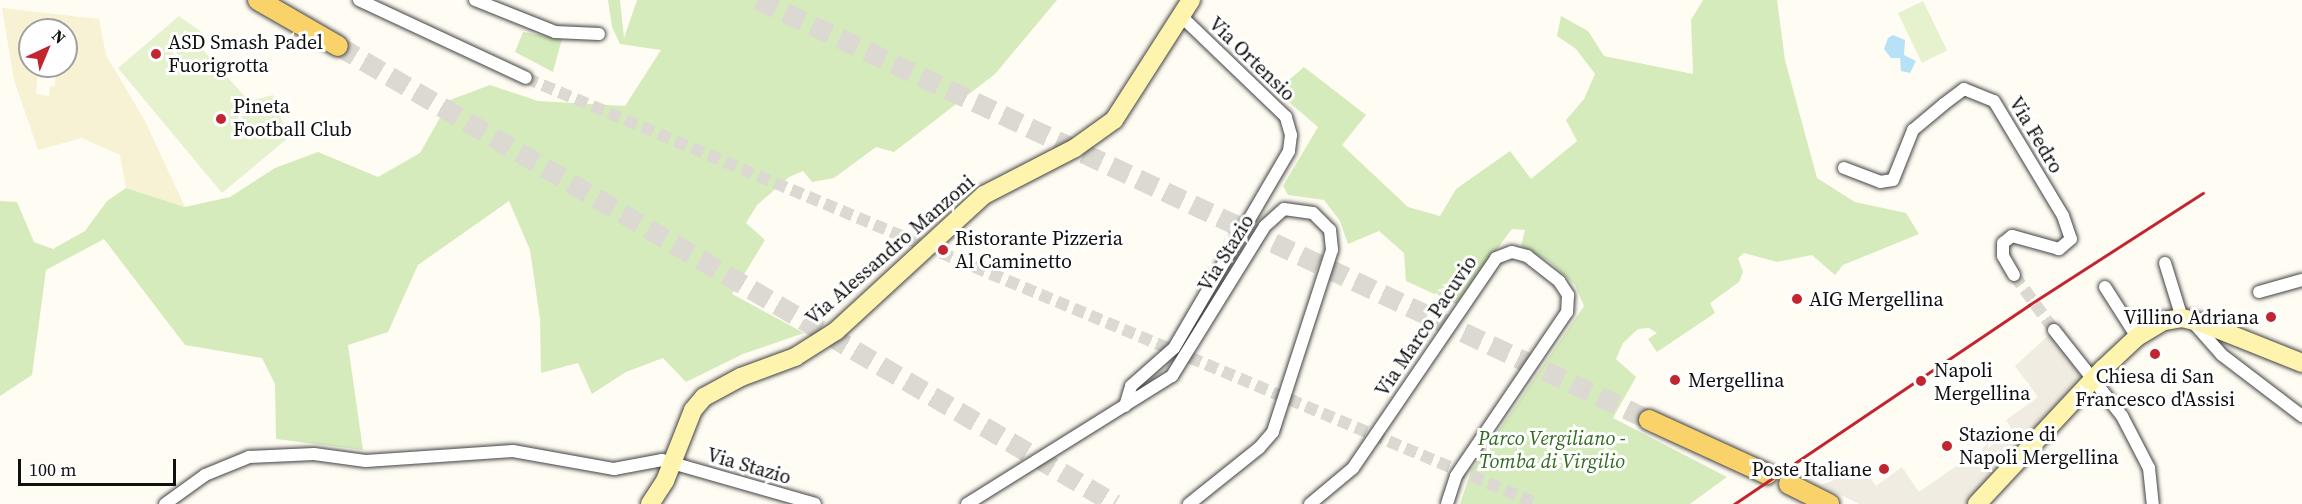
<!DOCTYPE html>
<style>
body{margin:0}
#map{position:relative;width:2302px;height:504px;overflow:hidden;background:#fffcf3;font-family:"Source Serif 4",serif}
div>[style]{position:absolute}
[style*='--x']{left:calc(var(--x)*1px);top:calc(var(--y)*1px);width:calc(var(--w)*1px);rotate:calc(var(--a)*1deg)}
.farmland>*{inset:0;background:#f6f2d3}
.green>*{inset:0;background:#d5ebbc}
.pitch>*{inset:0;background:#e6f2ce;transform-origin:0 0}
.plaza>*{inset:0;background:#f1ece1}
.water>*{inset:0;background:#b7e1f7}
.street-tunnel>*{height:12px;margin-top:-6px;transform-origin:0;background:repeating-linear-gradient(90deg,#dbd9d1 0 12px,transparent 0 18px)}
.primary-tunnel>*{height:20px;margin-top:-10px;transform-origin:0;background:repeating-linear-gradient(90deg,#dbd9d1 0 20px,transparent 0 30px)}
.roads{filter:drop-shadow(0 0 2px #434343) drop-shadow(0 0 2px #434343)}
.street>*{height:12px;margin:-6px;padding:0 6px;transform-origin:6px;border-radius:6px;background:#fff}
.secondary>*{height:18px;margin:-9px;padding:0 9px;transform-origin:9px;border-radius:9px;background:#fff4ae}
.primary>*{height:20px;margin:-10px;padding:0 10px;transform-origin:10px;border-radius:10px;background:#f9d369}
.rail>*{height:3px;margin:-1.5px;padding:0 1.5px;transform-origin:1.5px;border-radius:1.5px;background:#c32530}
.dots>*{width:16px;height:16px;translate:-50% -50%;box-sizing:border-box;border:3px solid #fff;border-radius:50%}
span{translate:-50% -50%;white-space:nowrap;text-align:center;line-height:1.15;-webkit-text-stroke:6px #fff;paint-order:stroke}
.poi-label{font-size:20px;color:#101010}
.left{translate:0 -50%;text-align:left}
.right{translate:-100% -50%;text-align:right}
.street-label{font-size:20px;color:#101010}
.park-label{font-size:20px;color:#306a1e;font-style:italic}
.north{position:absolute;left:18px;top:18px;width:60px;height:60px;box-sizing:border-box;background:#fff;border:2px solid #9f9f9f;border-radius:50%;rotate:44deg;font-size:16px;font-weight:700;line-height:24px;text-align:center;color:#101010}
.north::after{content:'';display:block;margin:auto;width:21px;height:27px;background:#c32530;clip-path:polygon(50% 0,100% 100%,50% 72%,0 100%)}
.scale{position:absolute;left:18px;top:459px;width:158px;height:27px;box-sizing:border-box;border:3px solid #101010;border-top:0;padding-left:8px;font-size:18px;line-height:21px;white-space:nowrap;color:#101010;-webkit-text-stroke:4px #fff;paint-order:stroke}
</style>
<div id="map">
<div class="farmland">
<div style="clip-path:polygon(evenodd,2px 8px,99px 19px,106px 55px,145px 121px,185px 207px,126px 188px,120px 155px,82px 138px,38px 150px,14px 80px,2px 8px,30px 30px,66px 30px,66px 66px,30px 66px,30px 30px,2px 8px,38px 71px,56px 72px,55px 86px,50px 86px,49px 96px,36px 94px,38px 71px)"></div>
</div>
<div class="green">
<div style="clip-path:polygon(608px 0,620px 0,624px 38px,637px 0,1057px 0,995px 74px,894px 152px,876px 147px,834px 178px,812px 182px,803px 171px,789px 177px,757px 205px,746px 223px,765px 240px,732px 294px,804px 333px,743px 354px,686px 382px,663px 358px,626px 372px,592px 394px,578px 363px,541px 373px,540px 319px,530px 250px,509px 201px,418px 265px,388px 332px,348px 345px,363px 450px,276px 439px,275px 384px,262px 358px,185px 345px,104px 239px,46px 270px,32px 375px,0 396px,0 201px,17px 202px,34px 242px,53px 249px,85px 231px,107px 201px,126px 188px,185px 207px,230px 197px,275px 168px,318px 152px,378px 177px,420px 153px,450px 100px,490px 85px,538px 101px,625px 106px,661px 50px,620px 44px,612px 27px)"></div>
<div style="clip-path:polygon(1703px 0,1777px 0,1785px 60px,1817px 178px,1855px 202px,1906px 213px,1919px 234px,1843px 265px,1835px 275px,1812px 255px,1777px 262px,1744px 253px,1738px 258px,1743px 272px,1739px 282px,1710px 303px,1715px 313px,1657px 352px,1648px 339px,1657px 333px,1649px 328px,1638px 329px,1623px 343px,1616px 359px,1636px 377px,1613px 418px,1727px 477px,1690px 504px,1460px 504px,1471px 471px,1584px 306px,1575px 285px,1549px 261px,1521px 246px,1525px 230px,1512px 229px,1456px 304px,1406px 281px,1404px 253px,1379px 231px,1348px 244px,1340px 221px,1324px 200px,1288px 195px,1283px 186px,1318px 127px,1276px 91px,1304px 67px,1366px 115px,1342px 145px,1408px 207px,1440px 216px,1456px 189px,1510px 151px,1531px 179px,1577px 141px,1566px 120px,1584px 99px,1595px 74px,1576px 49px,1557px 36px,1561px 16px,1588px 31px,1604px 56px,1693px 74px,1691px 20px)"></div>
<div style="clip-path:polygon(523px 32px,562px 39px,553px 72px,515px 52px)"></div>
</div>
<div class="pitch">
<div style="left:1923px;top:1px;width:55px;height:28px;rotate:64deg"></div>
<div style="clip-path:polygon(179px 16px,203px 33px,194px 40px,249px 101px,273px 95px,288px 138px,222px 193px,118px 68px)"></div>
</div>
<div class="plaza">
<div style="clip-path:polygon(2051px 333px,2084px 380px,1966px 504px,1859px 504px,1821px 485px,1864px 469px,1876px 486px,1902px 467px,1919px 492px,2011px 428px,2006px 420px,2038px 397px,2015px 366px)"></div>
</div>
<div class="water">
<div style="clip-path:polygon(1893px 35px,1905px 40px,1904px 55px,1916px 61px,1910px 73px,1901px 71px,1900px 58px,1891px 58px,1884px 49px,1888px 38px)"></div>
</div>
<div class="street-tunnel">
<div style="--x:526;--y:78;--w:1098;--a:22.83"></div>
<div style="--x:2014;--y:275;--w:68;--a:54"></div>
</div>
<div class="primary-tunnel">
<div style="--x:758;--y:0;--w:985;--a:25.24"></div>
<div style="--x:338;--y:46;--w:902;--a:30.52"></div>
</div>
<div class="roads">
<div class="street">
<div style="--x:359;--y:0;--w:184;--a:25"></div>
<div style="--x:475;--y:0;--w:86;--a:21.8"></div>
<div style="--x:555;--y:32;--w:44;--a:2.6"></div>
<div style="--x:1844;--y:168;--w:39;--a:21"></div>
<div style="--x:1880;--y:182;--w:13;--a:-9"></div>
<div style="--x:1893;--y:180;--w:54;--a:-68.2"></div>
<div style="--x:1913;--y:130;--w:40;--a:-40"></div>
<div style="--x:1944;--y:104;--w:25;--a:-37"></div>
<div style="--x:1964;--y:89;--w:32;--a:22"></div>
<div style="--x:1994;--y:101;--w:134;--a:59"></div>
<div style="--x:2063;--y:216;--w:24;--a:71"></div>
<div style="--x:2071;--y:239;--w:16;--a:140"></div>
<div style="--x:2059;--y:249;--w:49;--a:-164.5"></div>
<div style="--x:2012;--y:236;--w:11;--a:142"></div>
<div style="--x:2003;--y:243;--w:13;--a:90"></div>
<div style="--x:2003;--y:256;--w:22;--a:60"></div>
<div style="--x:2165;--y:263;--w:58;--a:72.8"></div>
<div style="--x:2105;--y:287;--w:59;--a:57.4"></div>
<div style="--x:2259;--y:292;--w:45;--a:-15.6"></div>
<div style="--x:2192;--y:321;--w:45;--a:48.6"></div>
<div style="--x:2222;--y:355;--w:101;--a:37.3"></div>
<div style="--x:2054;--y:330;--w:110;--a:51.7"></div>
<div style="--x:2122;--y:416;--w:59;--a:62.6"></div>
<div style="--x:2149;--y:468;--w:36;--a:84"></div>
<div style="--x:1125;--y:406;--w:21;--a:-73"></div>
<div style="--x:1131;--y:386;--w:57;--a:-41.5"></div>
<div style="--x:1174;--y:348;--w:228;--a:-59.7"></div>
<div style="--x:1289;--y:151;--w:16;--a:-83"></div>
<div style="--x:1291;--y:135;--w:19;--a:-106"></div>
<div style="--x:1286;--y:117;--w:147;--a:-136.1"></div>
<div style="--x:165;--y:504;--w:49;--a:-35.9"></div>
<div style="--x:205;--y:475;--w:48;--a:-22.2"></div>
<div style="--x:249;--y:457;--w:65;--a:-2.6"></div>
<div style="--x:314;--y:454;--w:52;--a:7.7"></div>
<div style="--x:366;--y:461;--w:147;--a:-3.9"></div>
<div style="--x:513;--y:451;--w:103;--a:10.1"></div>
<div style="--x:614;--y:469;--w:49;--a:-10.6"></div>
<div style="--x:662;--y:460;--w:159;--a:16"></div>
<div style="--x:967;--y:504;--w:242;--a:-32"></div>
<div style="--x:1172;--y:376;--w:176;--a:-58.2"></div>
<div style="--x:1265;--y:226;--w:25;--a:-42"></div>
<div style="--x:1284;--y:209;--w:29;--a:8"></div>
<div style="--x:1313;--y:213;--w:24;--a:45"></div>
<div style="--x:1330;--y:230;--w:20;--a:84"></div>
<div style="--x:1332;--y:250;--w:191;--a:108"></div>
<div style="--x:1273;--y:432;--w:21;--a:131"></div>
<div style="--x:1259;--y:448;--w:90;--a:141.3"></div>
<div style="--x:1310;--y:504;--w:56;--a:-39.9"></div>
<div style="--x:1353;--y:468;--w:254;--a:-55.7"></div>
<div style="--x:1496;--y:258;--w:17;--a:-21"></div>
<div style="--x:1512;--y:252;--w:16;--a:15"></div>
<div style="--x:1527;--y:256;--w:41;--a:38"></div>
<div style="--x:1559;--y:281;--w:17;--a:57"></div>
<div style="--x:1568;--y:295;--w:17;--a:93"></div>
<div style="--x:1567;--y:312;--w:198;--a:124.1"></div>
<div style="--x:1456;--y:476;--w:29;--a:108"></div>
</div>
<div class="secondary">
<div style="--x:650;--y:504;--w:27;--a:-57"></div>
<div style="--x:665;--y:481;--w:76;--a:-68.5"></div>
<div style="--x:693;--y:410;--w:17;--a:-50"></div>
<div style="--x:704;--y:397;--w:42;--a:-28.4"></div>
<div style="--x:741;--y:377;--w:58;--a:-20.3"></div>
<div style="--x:795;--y:357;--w:49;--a:-32.4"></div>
<div style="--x:836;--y:331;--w:201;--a:-42.6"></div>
<div style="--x:984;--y:195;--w:102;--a:-27.3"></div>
<div style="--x:1075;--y:148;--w:48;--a:-35.7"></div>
<div style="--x:1114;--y:120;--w:143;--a:-57.3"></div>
<div style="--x:1977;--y:504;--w:186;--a:-47"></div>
<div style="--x:2104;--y:368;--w:45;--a:-43.2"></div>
<div style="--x:2137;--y:337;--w:31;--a:-31"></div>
<div style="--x:2164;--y:321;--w:18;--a:-9"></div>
<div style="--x:2182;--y:318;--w:21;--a:14"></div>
<div style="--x:2202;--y:323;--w:108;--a:21.8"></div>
</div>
<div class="primary">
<div style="--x:258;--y:0;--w:92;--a:29.9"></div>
<div style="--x:1649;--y:420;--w:130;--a:24.6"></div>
<div style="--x:1789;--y:484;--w:45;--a:26.6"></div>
</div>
</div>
<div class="rail">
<div style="--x:1734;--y:504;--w:356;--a:-34"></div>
<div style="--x:2029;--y:305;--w:207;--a:-32.8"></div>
</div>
<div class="dots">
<div style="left:156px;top:54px;background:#c32530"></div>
<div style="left:221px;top:119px;background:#c32530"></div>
<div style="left:943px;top:250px;background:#c32530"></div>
<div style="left:1797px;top:299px;background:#c32530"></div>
<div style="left:2271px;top:317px;background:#c32530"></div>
<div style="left:2155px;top:354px;background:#c32530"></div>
<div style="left:1675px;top:380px;background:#c32530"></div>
<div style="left:1921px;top:381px;background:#c32530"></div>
<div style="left:1947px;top:446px;background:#c32530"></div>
<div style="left:1884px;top:469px;background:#c32530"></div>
</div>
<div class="poi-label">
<span class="left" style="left:168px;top:54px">ASD Smash Padel<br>Fuorigrotta</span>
<span class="left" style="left:233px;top:118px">Pineta<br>Football Club</span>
<span class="left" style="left:955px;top:250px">Ristorante Pizzeria<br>Al Caminetto</span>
<span class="left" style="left:1809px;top:299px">AIG Mergellina</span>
<span class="right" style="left:2259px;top:317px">Villino Adriana</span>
<span class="left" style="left:1934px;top:382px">Napoli<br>Mergellina</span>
<span style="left:2155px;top:388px">Chiesa di San<br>Francesco d'Assisi</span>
<span class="left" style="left:1688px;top:380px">Mergellina</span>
<span class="left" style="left:1959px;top:446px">Stazione di<br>Napoli Mergellina</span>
<span class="right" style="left:1872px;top:469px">Poste Italiane</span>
</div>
<div class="street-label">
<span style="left:1252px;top:59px;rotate:44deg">Via Ortensio</span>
<span style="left:2036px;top:135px;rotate:59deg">Via Fedro</span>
<span style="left:890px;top:250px;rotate:-41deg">Via Alessandro Manzoni</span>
<span style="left:1226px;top:253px;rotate:-58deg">Via Stazio</span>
<span style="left:1426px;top:326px;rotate:-56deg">Via Marco Pacuvio</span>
<span style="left:749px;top:466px;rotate:16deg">Via Stazio</span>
</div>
<div class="park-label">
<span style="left:1552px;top:450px">Parco Vergiliano -<br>Tomba di Virgilio</span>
</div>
<div class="north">N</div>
<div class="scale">100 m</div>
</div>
